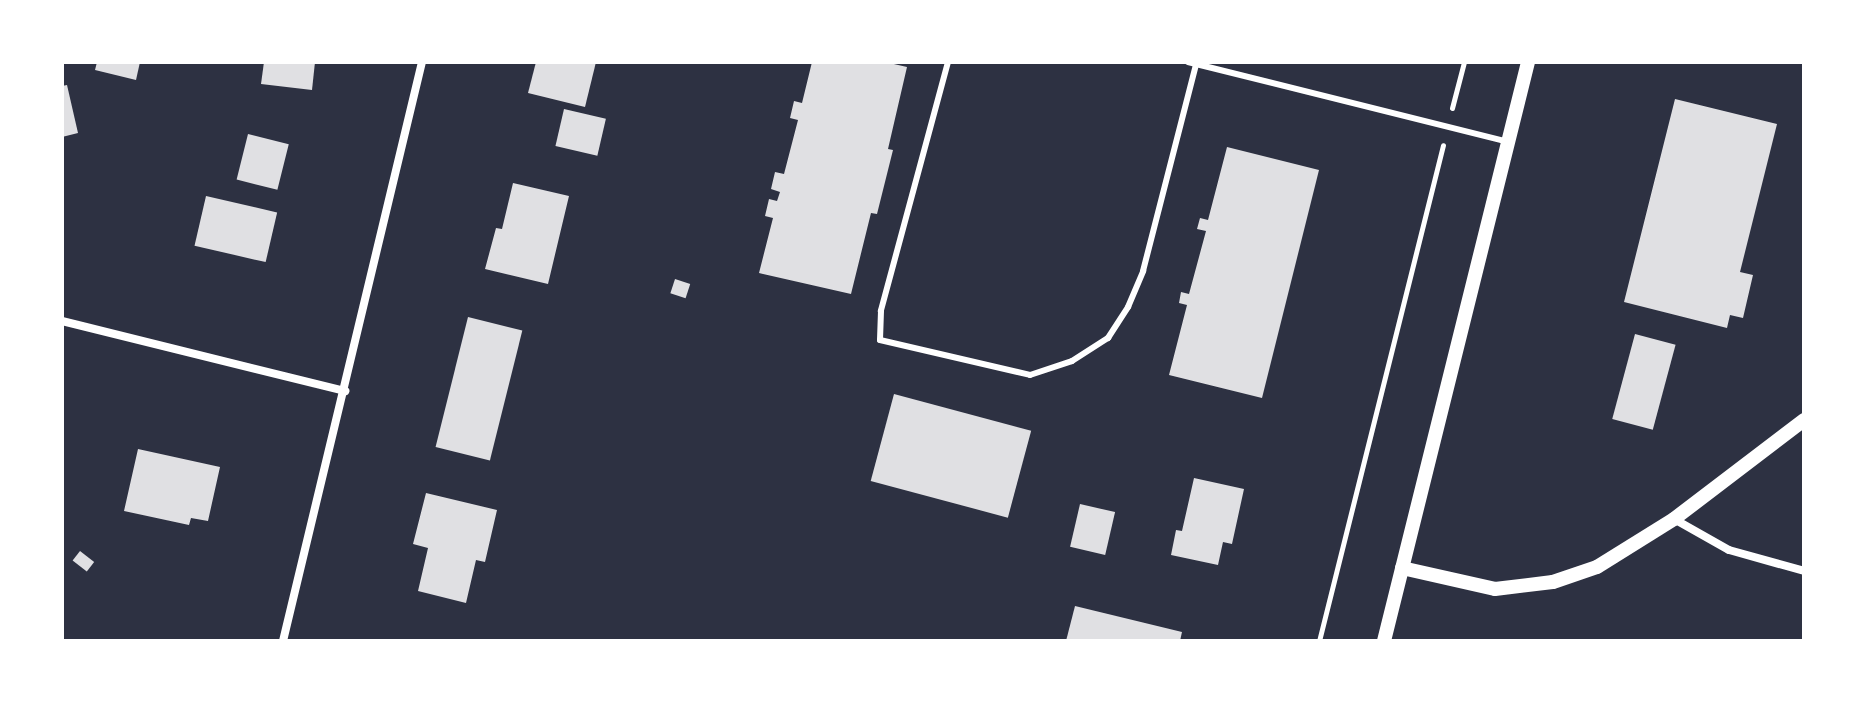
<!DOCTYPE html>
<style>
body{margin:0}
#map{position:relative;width:1866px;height:703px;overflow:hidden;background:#2d3142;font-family:Mulish,sans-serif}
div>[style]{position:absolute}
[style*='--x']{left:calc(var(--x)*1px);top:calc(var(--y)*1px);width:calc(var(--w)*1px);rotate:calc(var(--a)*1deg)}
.building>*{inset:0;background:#e0e0e3;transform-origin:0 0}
.path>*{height:5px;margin:-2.5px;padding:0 2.5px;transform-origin:2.5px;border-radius:2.5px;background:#fff}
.service>*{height:6px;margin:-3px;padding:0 3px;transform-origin:3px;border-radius:3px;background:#fff}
.minor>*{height:8px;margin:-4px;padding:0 4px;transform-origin:4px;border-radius:4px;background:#fff}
.tertiary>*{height:14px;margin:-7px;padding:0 7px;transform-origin:7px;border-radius:7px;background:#fff}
span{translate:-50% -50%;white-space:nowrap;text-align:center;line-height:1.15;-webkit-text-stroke:7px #fff;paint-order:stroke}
.frame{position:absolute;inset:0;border:64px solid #fff;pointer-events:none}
</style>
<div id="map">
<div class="building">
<div style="clip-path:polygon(97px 62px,140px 62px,136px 80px,95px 70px)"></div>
<div style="clip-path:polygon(264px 62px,315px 62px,312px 90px,261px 84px)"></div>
<div style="clip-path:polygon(536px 62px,596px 62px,585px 107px,528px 93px)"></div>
<div style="clip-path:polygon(812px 62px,885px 62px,907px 67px,888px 149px,893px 150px,877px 214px,871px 213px,851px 294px,759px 273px,773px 218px,765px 216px,769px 199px,777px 201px,780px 192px,771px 189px,775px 172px,784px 174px,798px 120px,790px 118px,794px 101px,802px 103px)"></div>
<div style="clip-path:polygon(67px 85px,78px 133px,62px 137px,62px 86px)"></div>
<div style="clip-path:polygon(1675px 99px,1777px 124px,1740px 272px,1753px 275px,1743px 318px,1730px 315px,1727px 328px,1624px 302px)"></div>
<div style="left:564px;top:109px;width:43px;height:38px;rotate:13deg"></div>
<div style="left:248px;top:134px;width:42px;height:47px;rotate:14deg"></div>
<div style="clip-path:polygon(1227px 147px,1319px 170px,1262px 398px,1169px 375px,1187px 305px,1179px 303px,1181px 292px,1189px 294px,1206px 231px,1197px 229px,1200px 218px,1208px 220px)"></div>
<div style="clip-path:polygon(513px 183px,569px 196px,548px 284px,485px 269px,496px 228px,502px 229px)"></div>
<div style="left:206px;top:196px;width:73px;height:51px;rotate:13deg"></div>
<div style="left:675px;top:279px;width:16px;height:15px;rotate:18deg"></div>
<div style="left:468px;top:317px;width:56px;height:134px;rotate:14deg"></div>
<div style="left:1635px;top:334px;width:42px;height:88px;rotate:15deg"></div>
<div style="left:894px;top:394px;width:142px;height:90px;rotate:15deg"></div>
<div style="clip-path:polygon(138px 449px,220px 467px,208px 521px,191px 518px,189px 525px,124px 511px)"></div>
<div style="clip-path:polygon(1194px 478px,1244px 489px,1232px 544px,1223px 542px,1218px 565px,1171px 555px,1176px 530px,1182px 531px)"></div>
<div style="clip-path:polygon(426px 493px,497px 510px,485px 562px,476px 560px,466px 603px,418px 591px,428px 548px,413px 544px)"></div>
<div style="left:1080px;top:504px;width:36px;height:44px;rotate:13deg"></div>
<div style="left:80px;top:551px;width:18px;height:12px;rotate:38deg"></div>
<div style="clip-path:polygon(1075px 606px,1182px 632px,1180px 641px,1066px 641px)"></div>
</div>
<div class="path">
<div style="--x:1452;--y:108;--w:48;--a:-75.4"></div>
<div style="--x:1319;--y:641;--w:511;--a:-75.96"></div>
</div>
<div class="service">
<div style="--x:948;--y:62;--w:258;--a:105.1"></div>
<div style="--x:881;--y:311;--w:29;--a:92"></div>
<div style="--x:880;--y:340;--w:154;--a:13.1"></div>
<div style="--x:1030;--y:375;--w:44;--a:-18.4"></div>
<div style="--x:1072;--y:361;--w:43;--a:-32.6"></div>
<div style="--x:1108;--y:338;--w:37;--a:-57"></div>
<div style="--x:1128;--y:307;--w:39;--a:-67"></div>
<div style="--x:1143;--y:271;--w:214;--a:-75.6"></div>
<div style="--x:1188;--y:62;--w:330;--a:14"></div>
</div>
<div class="minor">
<div style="--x:62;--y:321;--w:292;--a:13.9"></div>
<div style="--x:1674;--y:519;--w:63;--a:29.4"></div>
<div style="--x:1729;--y:550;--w:78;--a:15.6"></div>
<div style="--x:283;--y:641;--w:595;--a:-76.5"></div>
</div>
<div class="tertiary">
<div style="--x:1402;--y:568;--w:95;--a:12.7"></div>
<div style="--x:1495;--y:589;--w:58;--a:-6.9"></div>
<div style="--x:1553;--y:582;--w:46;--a:-18.8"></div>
<div style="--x:1597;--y:567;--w:91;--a:-31.9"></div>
<div style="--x:1674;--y:519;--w:163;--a:-37.3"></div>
<div style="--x:1384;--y:641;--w:597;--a:-76.03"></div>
</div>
<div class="frame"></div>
</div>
